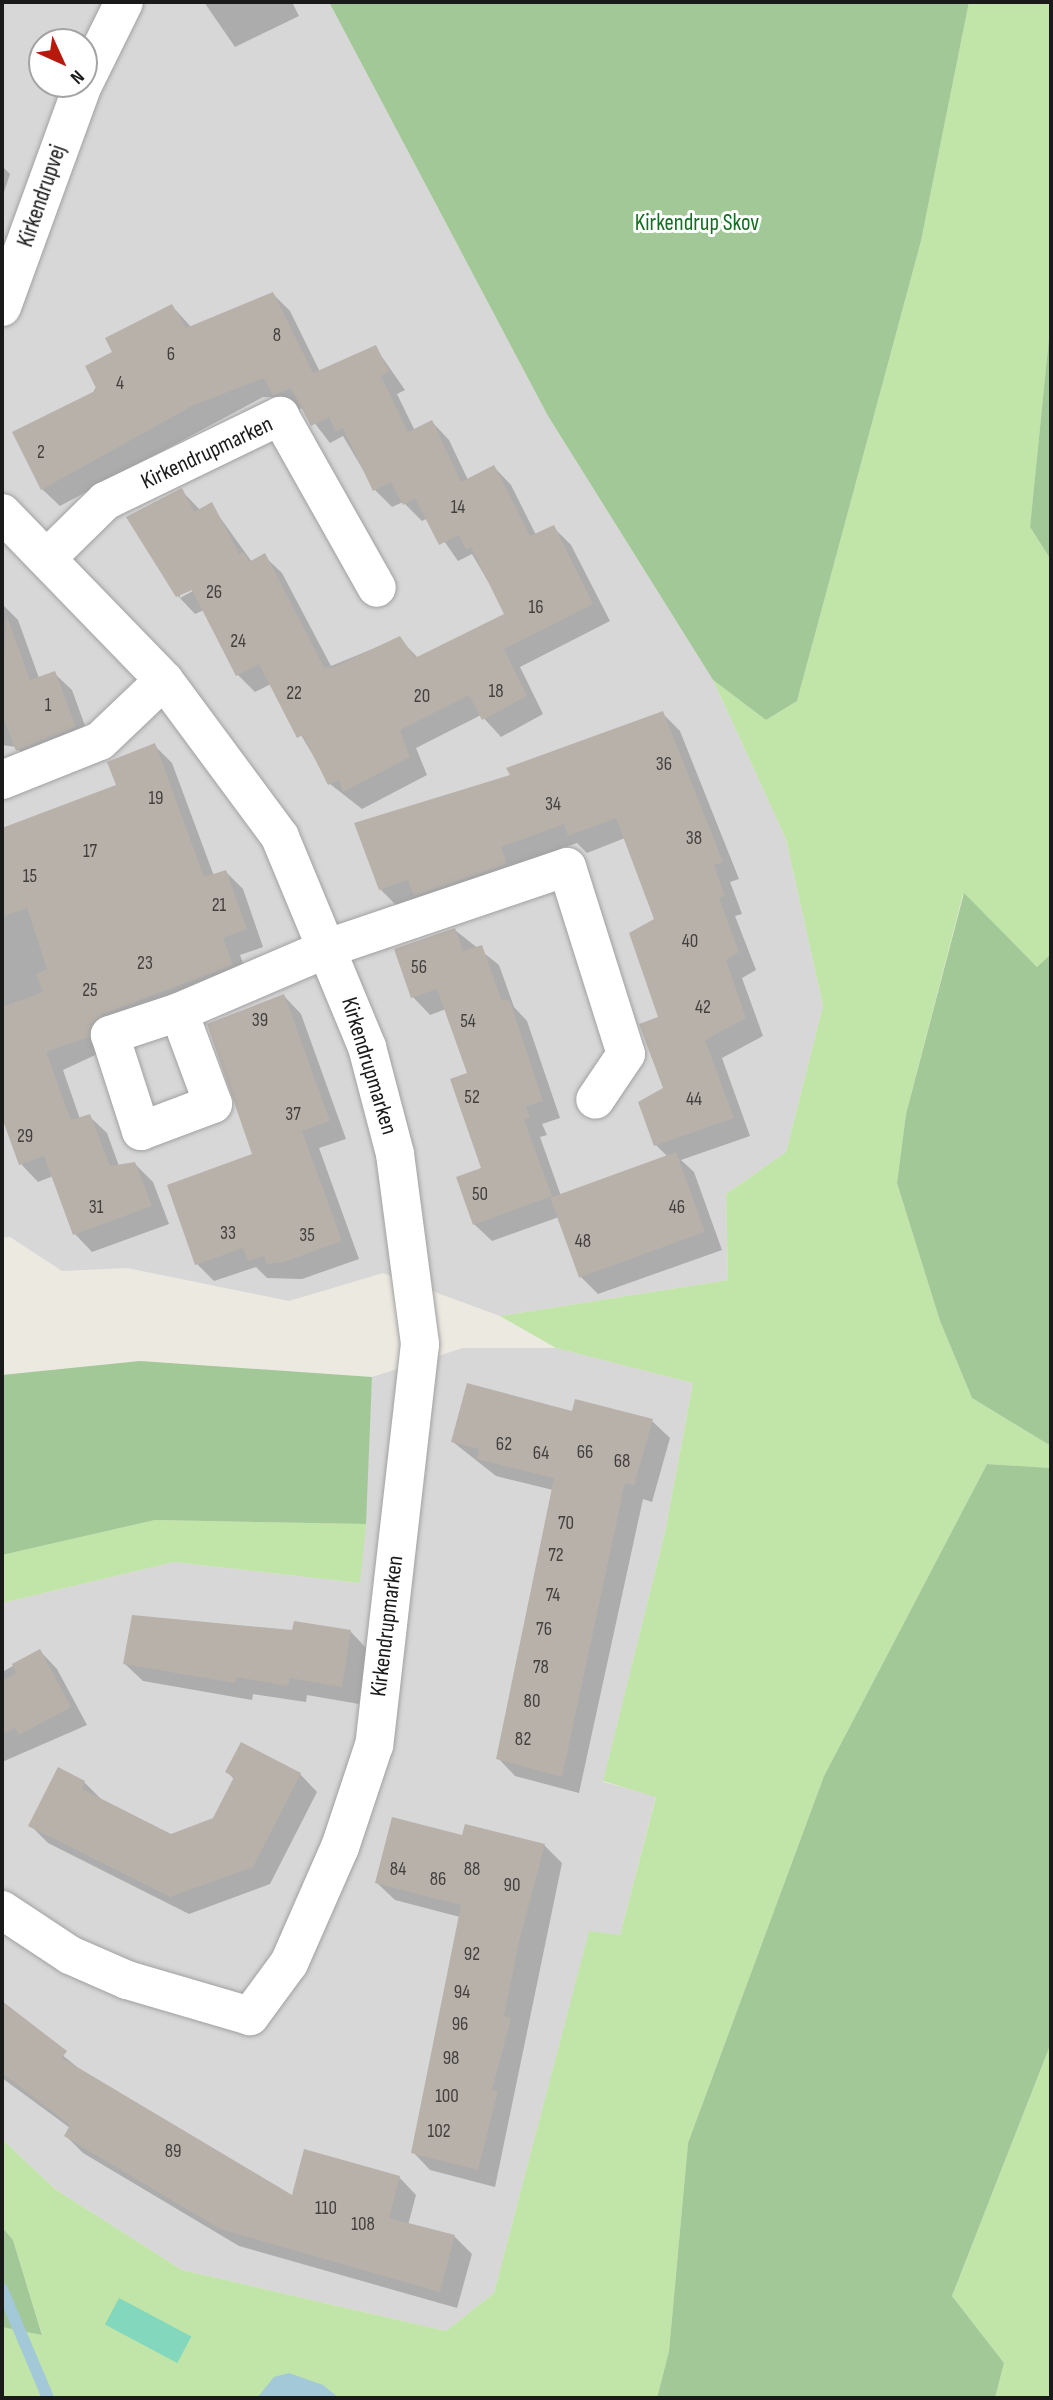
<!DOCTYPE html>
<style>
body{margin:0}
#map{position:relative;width:1053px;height:2400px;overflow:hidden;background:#ece9e0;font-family:"Sofia Sans Condensed",sans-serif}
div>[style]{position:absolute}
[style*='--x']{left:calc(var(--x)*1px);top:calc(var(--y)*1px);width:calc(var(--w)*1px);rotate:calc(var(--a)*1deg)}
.residential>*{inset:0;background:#d8d7d7}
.grass>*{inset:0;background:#c1e4a8}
.forest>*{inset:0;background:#a2c897}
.pitch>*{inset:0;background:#82d7bc;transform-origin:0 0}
.water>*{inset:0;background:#a3c8d7}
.shadow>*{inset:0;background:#0003}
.stream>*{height:12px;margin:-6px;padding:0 6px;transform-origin:6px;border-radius:6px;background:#a3c8d7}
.building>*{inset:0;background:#b8b1aa;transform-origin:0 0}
.roads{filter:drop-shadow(0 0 2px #a1a1a1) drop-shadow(0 0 2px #a1a1a1)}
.street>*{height:38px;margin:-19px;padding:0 19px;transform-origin:19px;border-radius:19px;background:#fff}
span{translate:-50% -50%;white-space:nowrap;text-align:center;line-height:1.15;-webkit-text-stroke:6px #fff;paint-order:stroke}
.number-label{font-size:19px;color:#42403e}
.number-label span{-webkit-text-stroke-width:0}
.street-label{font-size:23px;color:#1a1a1a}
.park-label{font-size:23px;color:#126f20}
.frame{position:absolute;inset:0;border:4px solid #1a1a1a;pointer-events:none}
.north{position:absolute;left:28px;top:28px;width:70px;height:70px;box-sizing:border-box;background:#fff;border:2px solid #a3a3a3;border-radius:50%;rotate:135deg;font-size:19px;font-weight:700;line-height:28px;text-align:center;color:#1a1a1a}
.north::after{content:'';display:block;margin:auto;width:24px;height:32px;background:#b8190d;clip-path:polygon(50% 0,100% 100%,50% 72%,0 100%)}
</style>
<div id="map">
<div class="residential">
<div style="clip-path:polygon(evenodd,2px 2px,329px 2px,548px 416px,713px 680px,786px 839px,823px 1006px,786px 1152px,726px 1194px,728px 1280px,500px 1316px,383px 1273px,289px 1301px,127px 1268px,62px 1271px,10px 1237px,2px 1238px,2px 2px,42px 42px,84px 42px,84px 84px,42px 84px,42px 42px)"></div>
<div style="clip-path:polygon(463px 1348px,556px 1348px,693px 1383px,665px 1532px,603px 1782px,656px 1796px,620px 1935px,589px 1932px,494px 2293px,446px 2331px,182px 2270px,55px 2189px,2px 2139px,2px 1603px,174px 1562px,360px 1583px,372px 1377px)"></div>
</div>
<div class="grass">
<div style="clip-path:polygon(969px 2px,1051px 2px,1051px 318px,1030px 527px,1051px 560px,1051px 954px,1037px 967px,963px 894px,906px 1114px,897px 1183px,940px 1321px,972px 1398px,1051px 1446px,1051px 1468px,987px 1464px,824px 1776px,688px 2143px,669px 2351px,657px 2398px,2px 2398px,2px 2327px,42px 2334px,13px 2240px,2px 2227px,2px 2139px,55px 2189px,182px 2270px,446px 2331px,494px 2293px,589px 1931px,620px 1935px,656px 1797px,603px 1781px,665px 1532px,693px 1383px,556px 1348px,500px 1316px,728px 1280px,726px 1194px,786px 1152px,823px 1006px,786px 839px,713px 680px,766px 720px,797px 701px,921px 241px)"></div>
<div style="clip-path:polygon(155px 1520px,366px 1524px,360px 1583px,174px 1562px,2px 1603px,2px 1555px)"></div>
<div style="clip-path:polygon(1051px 2043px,1051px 2398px,995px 2398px,1004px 2363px,952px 2296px)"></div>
</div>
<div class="forest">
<div style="clip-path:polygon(329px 2px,969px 2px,921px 241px,797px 701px,766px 720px,713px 680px,548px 416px)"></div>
<div style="clip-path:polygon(1051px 318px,1051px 560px,1030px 527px)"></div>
<div style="clip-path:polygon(964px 893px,1037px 967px,1051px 954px,1051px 1446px,972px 1398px,940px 1321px,897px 1183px,906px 1114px)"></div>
<div style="clip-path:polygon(140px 1361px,372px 1377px,366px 1524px,155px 1520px,2px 1555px,2px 1375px)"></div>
<div style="clip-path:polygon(987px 1464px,1051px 1468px,1051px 2043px,952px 2296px,1004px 2363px,995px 2398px,657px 2398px,669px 2351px,688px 2143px,824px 1776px)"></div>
<div style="clip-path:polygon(2px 2227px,13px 2240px,42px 2335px,2px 2327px)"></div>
</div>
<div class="pitch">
<div style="left:119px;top:2298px;width:82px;height:30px;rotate:28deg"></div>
</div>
<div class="water">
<div style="clip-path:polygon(289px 2373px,323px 2385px,339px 2398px,257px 2398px,274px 2377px)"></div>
</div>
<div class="shadow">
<div style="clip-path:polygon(204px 2px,292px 2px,299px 16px,235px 47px)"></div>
<div style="clip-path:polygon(2px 166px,10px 174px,2px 198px)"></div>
<div style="clip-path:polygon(evenodd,273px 294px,290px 311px,320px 372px,375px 347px,405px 390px,397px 394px,415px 431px,432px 422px,449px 440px,468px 480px,494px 467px,511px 485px,536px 535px,553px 527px,571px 545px,610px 621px,520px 667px,543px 714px,501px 737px,481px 715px,416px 748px,427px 775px,362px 809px,330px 784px,271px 684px,255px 692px,238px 675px,204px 610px,195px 614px,178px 596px,128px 517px,181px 490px,200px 510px,211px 505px,252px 562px,264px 556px,282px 573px,331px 666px,399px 638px,418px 658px,507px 614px,472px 554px,458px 561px,428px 518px,422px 521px,403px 502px,392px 507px,375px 490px,343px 436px,330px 443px,303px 408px,292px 412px,277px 397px,263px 397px,60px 506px,42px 489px,114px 353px,172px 306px,192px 328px,273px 294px,200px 587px,180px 598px,180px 594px,200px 587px)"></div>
<div style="clip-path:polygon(2px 604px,18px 620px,39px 678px,54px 673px,72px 690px,92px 745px,35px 768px,16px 747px,2px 745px)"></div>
<div style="clip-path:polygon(662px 713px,680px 731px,739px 879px,730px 882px,742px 914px,735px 916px,756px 970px,742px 978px,763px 1036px,722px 1058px,750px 1136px,681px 1160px,694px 1172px,722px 1250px,598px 1294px,580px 1276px,559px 1217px,492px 1241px,474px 1224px,484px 1169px,469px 1074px,446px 1009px,430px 1015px,413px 997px,455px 930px,499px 965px,514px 1007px,527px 1021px,560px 1118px,542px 1124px,547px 1135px,540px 1137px,561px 1196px,668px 1157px,656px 1145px,665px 1089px,656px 920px,625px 838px,587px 853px,577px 843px,398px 907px,380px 889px,512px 776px)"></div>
<div style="clip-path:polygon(154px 745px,172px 763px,214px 876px,226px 872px,243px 889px,263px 947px,240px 955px,250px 983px,63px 1070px,80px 1119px,89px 1116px,107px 1133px,119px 1166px,135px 1164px,153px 1182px,169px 1224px,92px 1252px,75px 1234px,53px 1176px,38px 1182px,21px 1164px,2px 1113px,2px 829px,118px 786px)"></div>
<div style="clip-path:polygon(284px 996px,301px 1014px,346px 1139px,319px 1148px,359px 1259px,302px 1279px,267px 1278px,256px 1267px,214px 1281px,197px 1264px,254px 1155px)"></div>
<div style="clip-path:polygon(573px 1413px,652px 1421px,670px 1438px,652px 1502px,643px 1499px,579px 1793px,515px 1776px,498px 1758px,553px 1490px,496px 1476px,453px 1442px)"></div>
<div style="clip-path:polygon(293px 1632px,351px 1632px,368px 1650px,359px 1704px,307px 1695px,306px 1702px,253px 1694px,252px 1700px,143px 1681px,125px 1664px)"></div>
<div style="clip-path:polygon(40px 1651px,57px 1669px,87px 1725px,2px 1762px,2px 1672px)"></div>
<div style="clip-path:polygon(227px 1772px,300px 1774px,317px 1792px,270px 1884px,189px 1914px,48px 1843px,30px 1825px,84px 1782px,102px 1800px,171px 1835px,215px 1820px,235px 1780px)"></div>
<div style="clip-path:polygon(544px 1845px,562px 1863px,495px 2187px,430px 2170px,413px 2152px,460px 1917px,395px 1900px,377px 1883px)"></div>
<div style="clip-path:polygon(2px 2006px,82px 2071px,294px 2197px,399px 2177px,416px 2195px,408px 2225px,455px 2237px,472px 2254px,457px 2308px,239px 2246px,83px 2153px,66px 2136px,70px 2128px,2px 2078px)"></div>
</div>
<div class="stream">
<div style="--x:2;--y:2289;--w:118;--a:67.1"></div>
</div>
<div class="building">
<div style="clip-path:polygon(273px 292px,313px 373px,376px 345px,389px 372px,381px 376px,408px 432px,432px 420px,461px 482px,494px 465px,530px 536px,554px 525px,593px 604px,504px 649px,527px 696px,482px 720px,469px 695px,400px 730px,410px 757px,343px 792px,339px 780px,328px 785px,303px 735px,297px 738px,259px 664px,236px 676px,192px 590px,176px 597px,126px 517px,182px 488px,194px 512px,212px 502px,239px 554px,244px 552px,249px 562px,265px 553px,324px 667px,332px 668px,400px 636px,415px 658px,504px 614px,471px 547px,466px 550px,459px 535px,439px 545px,415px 498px,403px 505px,391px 482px,373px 491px,343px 428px,336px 432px,329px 417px,311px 426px,291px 388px,273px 396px,264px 378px,192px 406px,41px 490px,12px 432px,97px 390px,85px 366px,112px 352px,105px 338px,172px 304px,186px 328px)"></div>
<div style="clip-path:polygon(6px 614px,30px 680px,55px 671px,76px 727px,16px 751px,2px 714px)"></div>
<div style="clip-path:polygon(663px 711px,723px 862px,714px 865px,725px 896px,719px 898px,739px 952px,726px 960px,746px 1018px,705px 1040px,734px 1118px,654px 1146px,638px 1102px,663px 1088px,639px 1024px,658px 1017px,629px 933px,654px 919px,616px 818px,568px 836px,564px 824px,501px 847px,507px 864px,414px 896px,408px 880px,379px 890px,354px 823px,510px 775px,506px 768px)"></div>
<div style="clip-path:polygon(155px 743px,204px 877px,226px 870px,247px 929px,223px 938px,233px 965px,103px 1014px,89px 1037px,46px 1052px,71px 1120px,90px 1114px,110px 1166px,135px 1162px,152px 1206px,73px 1235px,44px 1156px,19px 1165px,2px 1118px,2px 1007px,43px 992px,36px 974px,47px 969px,27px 908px,2px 917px,2px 828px,116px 785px,107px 762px)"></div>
<div style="clip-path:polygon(455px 928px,463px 951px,482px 945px,501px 999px,510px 1001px,543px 1101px,526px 1106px,530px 1117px,524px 1120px,552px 1196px,473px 1225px,456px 1177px,481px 1168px,450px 1079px,467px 1073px,437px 989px,411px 998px,394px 949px)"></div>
<div style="clip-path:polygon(284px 994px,330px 1121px,302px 1131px,342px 1241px,284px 1262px,267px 1264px,264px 1256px,248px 1261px,243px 1248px,195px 1265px,167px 1185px,252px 1154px,207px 1024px)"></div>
<div style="left:676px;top:1152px;width:85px;height:134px;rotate:70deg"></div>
<div style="clip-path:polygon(467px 1383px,572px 1411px,575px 1399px,653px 1419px,634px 1486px,625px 1483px,562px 1777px,496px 1759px,554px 1478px,477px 1459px,479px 1449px,451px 1442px)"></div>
<div style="clip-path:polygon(132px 1615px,292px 1630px,294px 1621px,351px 1630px,342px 1687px,290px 1678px,288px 1686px,236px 1677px,235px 1683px,123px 1664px)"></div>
<div style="clip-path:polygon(40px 1649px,71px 1707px,19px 1735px,15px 1728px,2px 1735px,2px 1681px,16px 1673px,12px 1664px)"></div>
<div style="clip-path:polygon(241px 1742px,301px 1773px,253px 1867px,170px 1897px,28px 1826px,58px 1767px,85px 1781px,82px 1789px,171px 1834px,213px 1818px,234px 1777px,225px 1772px)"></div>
<div style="clip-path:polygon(392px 1817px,462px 1835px,465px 1824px,545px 1844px,519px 1942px,504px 2016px,511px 2018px,492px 2090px,498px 2091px,478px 2170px,411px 2153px,461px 1905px,375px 1883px)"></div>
<div style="clip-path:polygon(2px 2001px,67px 2051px,62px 2058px,292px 2195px,304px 2149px,400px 2176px,389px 2218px,455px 2235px,440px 2292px,220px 2229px,64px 2136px,70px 2125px,2px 2073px)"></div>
</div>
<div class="roads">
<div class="street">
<div style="--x:84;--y:83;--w:90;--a:-63.7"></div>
<div style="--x:2;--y:307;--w:237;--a:-70"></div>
<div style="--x:2;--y:513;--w:233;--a:45.9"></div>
<div style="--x:164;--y:680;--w:195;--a:53.5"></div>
<div style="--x:280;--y:837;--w:227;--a:67.5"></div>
<div style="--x:367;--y:1047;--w:111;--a:75.3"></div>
<div style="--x:395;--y:1154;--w:192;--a:82.5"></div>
<div style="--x:420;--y:1344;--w:404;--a:96.5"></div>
<div style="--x:374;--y:1745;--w:108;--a:108.4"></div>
<div style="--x:340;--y:1847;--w:127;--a:113.7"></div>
<div style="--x:289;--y:1963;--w:66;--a:126.3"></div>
<div style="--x:250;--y:2016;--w:128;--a:-163.7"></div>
<div style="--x:127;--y:1980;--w:62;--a:-156.3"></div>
<div style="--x:70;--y:1955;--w:82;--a:-146.5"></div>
<div style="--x:48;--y:557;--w:80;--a:-44.5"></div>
<div style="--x:105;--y:501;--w:195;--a:-25.9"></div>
<div style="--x:280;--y:416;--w:197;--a:60.6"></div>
<div style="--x:2;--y:780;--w:105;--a:-21.7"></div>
<div style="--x:100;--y:741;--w:88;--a:-43.6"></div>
<div style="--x:179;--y:1012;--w:73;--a:161.6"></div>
<div style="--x:110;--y:1035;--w:101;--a:72.1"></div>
<div style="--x:141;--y:1131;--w:77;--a:-20.6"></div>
<div style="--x:213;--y:1104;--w:98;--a:-110.3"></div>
<div style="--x:179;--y:1012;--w:165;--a:-23.2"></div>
<div style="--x:331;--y:947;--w:249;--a:-18.7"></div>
<div style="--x:567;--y:867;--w:196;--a:72.5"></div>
<div style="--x:626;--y:1054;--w:55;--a:124"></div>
</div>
</div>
<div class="number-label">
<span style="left:277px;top:336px">8</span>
<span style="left:171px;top:355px">6</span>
<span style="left:120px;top:384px">4</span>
<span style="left:41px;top:453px">2</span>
<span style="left:458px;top:508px">14</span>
<span style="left:214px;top:593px">26</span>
<span style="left:536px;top:608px">16</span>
<span style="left:238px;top:642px">24</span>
<span style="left:496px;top:692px">18</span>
<span style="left:294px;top:694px">22</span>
<span style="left:422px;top:697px">20</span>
<span style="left:48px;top:706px">1</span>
<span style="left:664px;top:765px">36</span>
<span style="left:156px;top:799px">19</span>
<span style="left:553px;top:805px">34</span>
<span style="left:694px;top:839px">38</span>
<span style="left:90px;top:852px">17</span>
<span style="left:30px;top:877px">15</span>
<span style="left:219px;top:906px">21</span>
<span style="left:690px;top:942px">40</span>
<span style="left:145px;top:964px">23</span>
<span style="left:419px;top:968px">56</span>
<span style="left:90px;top:991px">25</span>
<span style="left:703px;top:1008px">42</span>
<span style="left:260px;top:1021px">39</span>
<span style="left:468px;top:1022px">54</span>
<span style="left:472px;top:1098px">52</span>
<span style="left:694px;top:1100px">44</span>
<span style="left:293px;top:1115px">37</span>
<span style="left:25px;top:1137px">29</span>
<span style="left:480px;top:1195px">50</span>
<span style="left:96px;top:1208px">31</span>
<span style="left:677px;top:1208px">46</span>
<span style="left:228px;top:1234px">33</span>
<span style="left:307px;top:1236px">35</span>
<span style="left:583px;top:1242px">48</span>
<span style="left:504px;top:1445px">62</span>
<span style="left:585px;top:1453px">66</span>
<span style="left:541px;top:1454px">64</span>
<span style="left:622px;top:1462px">68</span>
<span style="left:566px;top:1524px">70</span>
<span style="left:556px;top:1556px">72</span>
<span style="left:553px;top:1596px">74</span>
<span style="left:544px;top:1630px">76</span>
<span style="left:541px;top:1668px">78</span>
<span style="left:532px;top:1702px">80</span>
<span style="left:523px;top:1740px">82</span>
<span style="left:398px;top:1870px">84</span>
<span style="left:472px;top:1870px">88</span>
<span style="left:438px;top:1880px">86</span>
<span style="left:512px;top:1886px">90</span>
<span style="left:472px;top:1955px">92</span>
<span style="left:462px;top:1993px">94</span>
<span style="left:460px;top:2025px">96</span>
<span style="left:451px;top:2059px">98</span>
<span style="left:447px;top:2097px">100</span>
<span style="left:439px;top:2132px">102</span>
<span style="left:173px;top:2152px">89</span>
<span style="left:326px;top:2209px">110</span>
<span style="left:363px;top:2225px">108</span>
</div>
<div class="street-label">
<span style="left:42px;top:196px;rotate:-71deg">Kirkendrupvej</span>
<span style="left:207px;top:453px;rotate:-25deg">Kirkendrupmarken</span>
<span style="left:369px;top:1066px;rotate:73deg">Kirkendrupmarken</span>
<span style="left:387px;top:1626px;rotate:-83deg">Kirkendrupmarken</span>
</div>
<div class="park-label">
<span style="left:697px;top:223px">Kirkendrup Skov</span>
</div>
<div class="frame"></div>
<div class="north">N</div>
</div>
